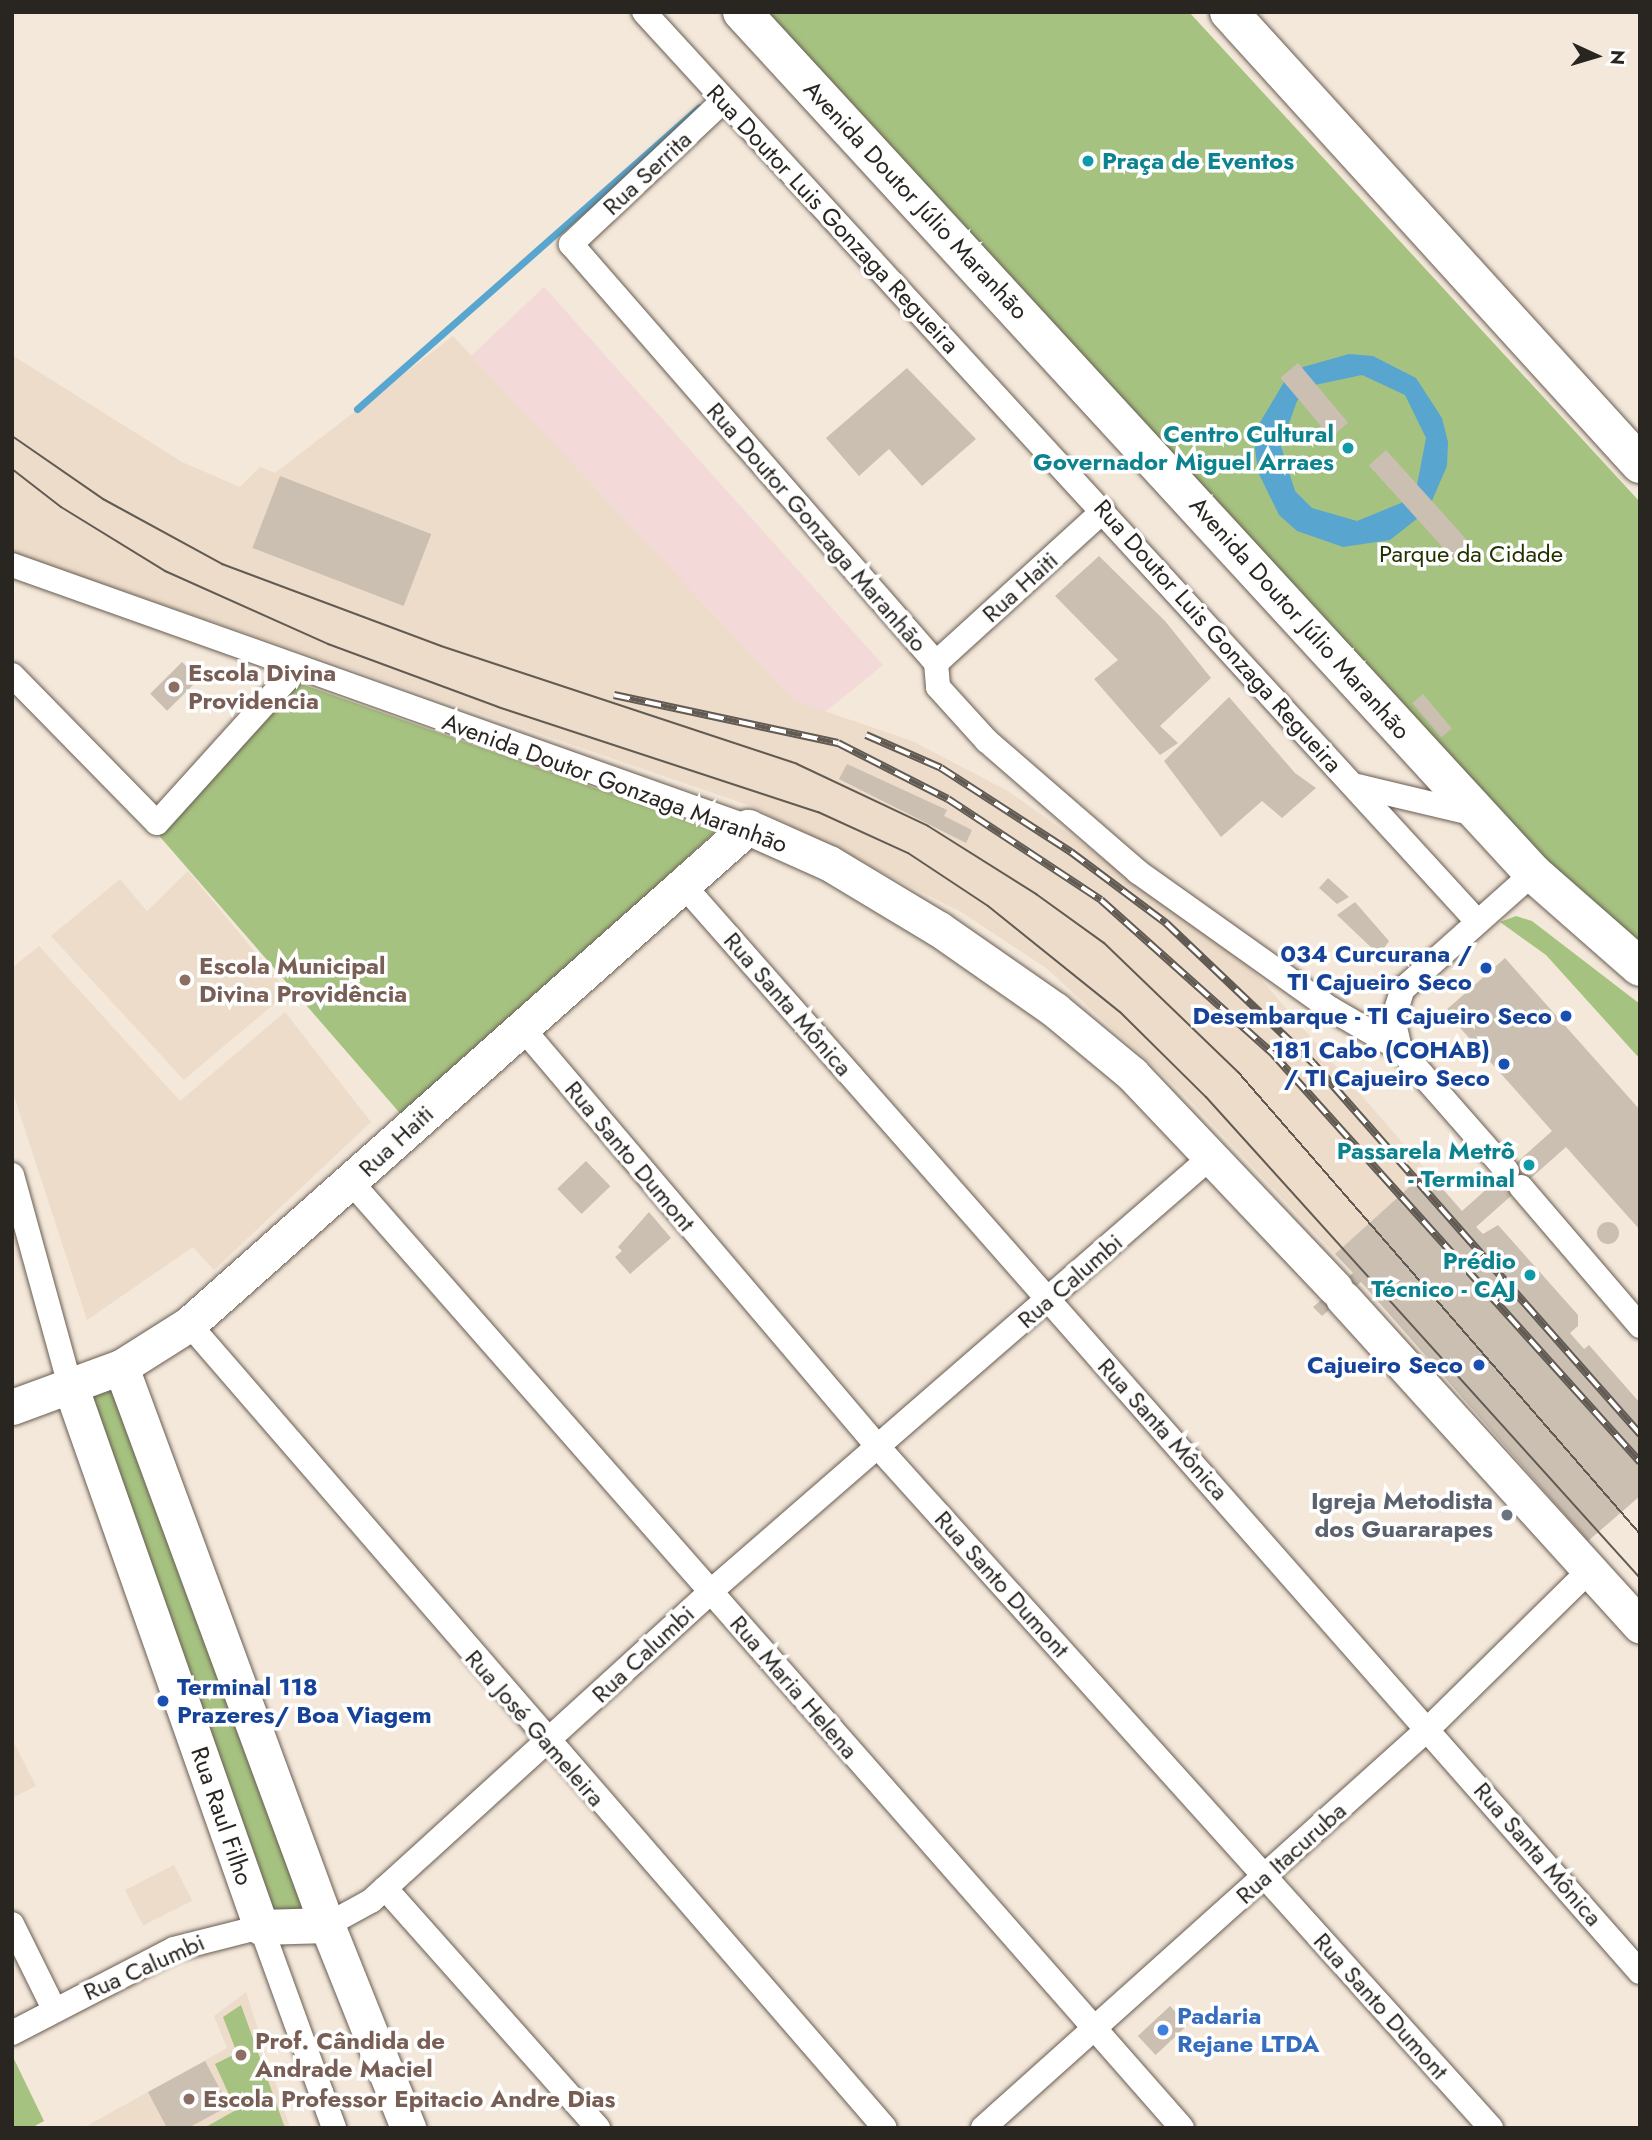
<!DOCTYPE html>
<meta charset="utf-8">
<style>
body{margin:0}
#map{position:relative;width:1652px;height:2140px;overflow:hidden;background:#f4e8da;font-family:Jost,sans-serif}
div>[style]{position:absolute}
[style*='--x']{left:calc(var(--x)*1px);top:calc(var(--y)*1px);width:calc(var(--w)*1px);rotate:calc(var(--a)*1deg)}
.built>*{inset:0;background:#eddcc9;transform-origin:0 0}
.industrial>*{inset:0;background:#f3d9d8}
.green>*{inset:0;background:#a6c280}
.water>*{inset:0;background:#58a6cf}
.stream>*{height:7px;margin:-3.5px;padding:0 3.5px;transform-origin:3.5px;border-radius:3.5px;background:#58a6cf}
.building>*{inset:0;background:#cbbfb2;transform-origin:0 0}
.round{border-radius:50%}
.roads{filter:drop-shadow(0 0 2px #685d52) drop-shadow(0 0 2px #685d52)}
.street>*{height:24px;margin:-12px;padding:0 12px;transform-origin:12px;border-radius:12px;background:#fff}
.secondary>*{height:35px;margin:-17.5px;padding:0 17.5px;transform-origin:17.5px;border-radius:17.5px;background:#fff}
.highway>*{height:38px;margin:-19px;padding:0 19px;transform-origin:19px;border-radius:19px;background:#fff}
.tram>*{height:2px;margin:-1px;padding:0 1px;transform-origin:1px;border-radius:1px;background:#615b54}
.rail>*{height:8px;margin-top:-4px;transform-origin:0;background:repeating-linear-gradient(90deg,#fff 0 16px,#615b54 0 32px);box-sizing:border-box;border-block:2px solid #615b54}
.dots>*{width:19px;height:19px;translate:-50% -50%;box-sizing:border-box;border:4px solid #fff;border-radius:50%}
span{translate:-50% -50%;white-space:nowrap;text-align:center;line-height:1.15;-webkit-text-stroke:7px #fff;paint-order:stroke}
.culture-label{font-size:24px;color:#0d838f;font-weight:700}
.left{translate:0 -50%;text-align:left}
.right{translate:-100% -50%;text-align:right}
.street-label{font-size:24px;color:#292520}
.park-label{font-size:24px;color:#213200}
.education-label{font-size:24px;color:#785e54;font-weight:700}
.transit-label{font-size:24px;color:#164399;font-weight:700}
.worship-label{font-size:24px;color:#5b616d;font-weight:700}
.shop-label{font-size:24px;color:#366cbe;font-weight:700}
.frame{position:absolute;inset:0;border:14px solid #292520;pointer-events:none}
.north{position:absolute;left:1561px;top:21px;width:70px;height:70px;-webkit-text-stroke:5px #fff;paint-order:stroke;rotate:94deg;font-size:19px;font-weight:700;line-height:28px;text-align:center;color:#292520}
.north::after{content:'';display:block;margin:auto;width:24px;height:32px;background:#292520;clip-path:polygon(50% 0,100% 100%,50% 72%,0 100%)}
</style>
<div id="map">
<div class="built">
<div style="clip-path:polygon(453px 336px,795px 701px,912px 741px,1008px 791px,1239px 954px,1427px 1171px,1335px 1254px,1185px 1095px,1046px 968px,961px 912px,751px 806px,12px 553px,12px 355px,182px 462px,240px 487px,260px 467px,275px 473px)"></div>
<div style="clip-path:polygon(188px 871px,288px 992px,184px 1080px,51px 936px,120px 879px,147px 911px)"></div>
<div style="clip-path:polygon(39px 946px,180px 1101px,285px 1012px,371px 1122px,214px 1270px,193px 1247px,87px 1320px,12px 1090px,12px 968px)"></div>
<div style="clip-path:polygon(12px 1739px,36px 1786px,12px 1798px)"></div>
<div style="left:174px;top:1865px;width:40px;height:55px;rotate:63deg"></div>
<div style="clip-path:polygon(246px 1992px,290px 2128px,83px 2128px,227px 2048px,214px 2016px)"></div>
</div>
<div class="industrial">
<div style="clip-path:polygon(544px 287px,883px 665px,825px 712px,795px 701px,471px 356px)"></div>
</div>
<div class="green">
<div style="clip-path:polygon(760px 12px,1189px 12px,1640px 502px,1640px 953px,1616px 936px)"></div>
<div style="clip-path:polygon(293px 681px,716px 831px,405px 1119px,155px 831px)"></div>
<div style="clip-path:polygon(1516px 916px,1532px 921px,1640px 1004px,1640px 1059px,1546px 955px,1500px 922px)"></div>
<div style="clip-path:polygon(121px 1367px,315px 1897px,294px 1924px,257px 1917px,70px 1385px)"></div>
<div style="clip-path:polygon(241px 2005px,285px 2128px,204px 2128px,236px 2110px,215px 2064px,237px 2053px,223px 2017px)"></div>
<div style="clip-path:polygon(12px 2055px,44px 2121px,31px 2128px,12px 2128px)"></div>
</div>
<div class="water">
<div style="clip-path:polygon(evenodd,1349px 354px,1373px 356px,1416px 378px,1442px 418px,1448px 442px,1447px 466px,1428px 510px,1390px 540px,1343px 547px,1297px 531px,1279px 515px,1258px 472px,1255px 448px,1259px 424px,1284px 382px,1303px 367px,1349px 354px,1362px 375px,1405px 395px,1426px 438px,1417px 485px,1401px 503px,1357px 521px,1312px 508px,1295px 491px,1281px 446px,1297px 401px,1315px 385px,1362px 375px)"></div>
</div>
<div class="stream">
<div style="--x:357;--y:409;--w:456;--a:-41.4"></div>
</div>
<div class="building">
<div style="left:1298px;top:363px;width:78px;height:23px;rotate:50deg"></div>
<div style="clip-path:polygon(907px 368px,976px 439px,922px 486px,889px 449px,859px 476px,826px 438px)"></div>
<div style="left:1386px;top:450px;width:126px;height:23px;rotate:48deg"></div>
<div style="left:280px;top:476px;width:162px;height:77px;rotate:21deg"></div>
<div style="clip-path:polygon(1099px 556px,1165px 621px,1211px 678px,1160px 726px,1178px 743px,1160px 755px,1094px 679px,1118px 660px,1055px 596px)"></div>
<div style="left:182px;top:662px;width:24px;height:45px;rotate:45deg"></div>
<div style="left:1423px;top:694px;width:45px;height:14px;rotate:50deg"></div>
<div style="clip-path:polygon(1229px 697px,1295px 773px,1316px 788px,1282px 818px,1262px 801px,1221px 837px,1164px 761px)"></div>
<div style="clip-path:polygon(847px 764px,947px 810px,944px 816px,972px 830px,966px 843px,839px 779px)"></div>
<div style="clip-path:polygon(1328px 878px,1349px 897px,1337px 904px,1319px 888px)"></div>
<div style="clip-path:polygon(1355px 902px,1389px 941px,1379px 955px,1337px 915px)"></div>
<div style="clip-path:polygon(1505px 958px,1640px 1110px,1640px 1230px,1566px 1147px,1476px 1227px,1483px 1234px,1498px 1225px,1578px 1315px,1578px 1326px,1570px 1333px,1584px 1349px,1589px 1345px,1640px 1403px,1640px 1496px,1588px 1541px,1361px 1282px,1322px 1316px,1313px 1307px,1353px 1273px,1335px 1254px,1427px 1171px,1462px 1211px,1552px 1131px,1445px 1011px)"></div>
<div style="left:586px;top:1161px;width:35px;height:40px;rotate:46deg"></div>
<div style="clip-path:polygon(649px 1212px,671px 1238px,630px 1274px,615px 1257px,622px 1251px,618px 1247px)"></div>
<div class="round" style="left:1597px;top:1222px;width:22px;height:22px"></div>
<div style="left:1170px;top:2006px;width:26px;height:44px;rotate:47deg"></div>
<div style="clip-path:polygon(205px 2061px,229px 2106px,188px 2128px,167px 2128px,148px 2092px)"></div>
</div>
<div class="roads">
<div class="street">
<div style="--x:644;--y:12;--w:1234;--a:47.5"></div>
<div style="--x:723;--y:101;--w:209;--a:136.7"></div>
<div style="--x:571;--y:244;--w:556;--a:48.94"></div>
<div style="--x:936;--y:663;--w:24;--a:85"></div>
<div style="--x:938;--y:687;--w:73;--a:47.8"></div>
<div style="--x:987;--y:741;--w:200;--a:40.9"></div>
<div style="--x:1138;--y:872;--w:237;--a:35.4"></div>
<div style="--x:1331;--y:1009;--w:80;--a:30.1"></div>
<div style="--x:12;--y:565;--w:781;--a:19.59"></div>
<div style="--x:936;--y:663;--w:226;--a:-42.3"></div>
<div style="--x:12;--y:675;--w:207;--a:45.6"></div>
<div style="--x:157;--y:823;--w:207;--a:-47.9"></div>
<div style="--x:1353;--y:785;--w:130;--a:13.4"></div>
<div style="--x:685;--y:887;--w:1445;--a:48.65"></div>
<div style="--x:524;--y:1030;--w:548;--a:49.66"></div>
<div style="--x:879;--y:1448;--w:915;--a:48.01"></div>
<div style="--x:1507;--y:1171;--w:162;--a:-131.3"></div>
<div style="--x:1400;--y:1049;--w:31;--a:-103"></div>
<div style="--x:1393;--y:1019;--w:32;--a:-72"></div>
<div style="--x:1403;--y:989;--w:174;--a:-41.7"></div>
<div style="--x:12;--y:1175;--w:218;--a:74.6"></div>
<div style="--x:351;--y:1182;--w:1259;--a:48.7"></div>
<div style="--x:1521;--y:1187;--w:183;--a:49.4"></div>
<div style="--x:189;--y:1324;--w:1063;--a:49.12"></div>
<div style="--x:385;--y:1888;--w:321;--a:48.4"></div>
<div style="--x:12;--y:1924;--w:95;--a:63.7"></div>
<div style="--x:327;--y:1925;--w:50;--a:-28.6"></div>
<div style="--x:371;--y:1901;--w:459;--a:-42.3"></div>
<div style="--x:710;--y:1592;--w:666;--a:-40.98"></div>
<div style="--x:12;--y:2033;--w:182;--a:-27.4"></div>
<div style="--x:174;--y:1949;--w:90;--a:-14.2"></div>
<div style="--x:261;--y:1927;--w:214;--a:70"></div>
<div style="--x:983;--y:2128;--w:599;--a:-41.89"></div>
<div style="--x:1429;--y:1728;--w:226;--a:-44.5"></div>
</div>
<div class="secondary">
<div style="--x:1343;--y:1298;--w:442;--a:47.8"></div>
<div style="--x:121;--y:1367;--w:595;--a:69.74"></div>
<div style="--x:327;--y:1925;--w:219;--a:68.2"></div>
<div style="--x:70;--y:1385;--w:575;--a:70.59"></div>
<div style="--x:261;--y:1927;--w:66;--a:-1.7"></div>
<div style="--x:12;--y:1407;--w:116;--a:-20.2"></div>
<div style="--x:121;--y:1367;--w:80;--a:-32.3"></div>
<div style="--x:189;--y:1324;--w:748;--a:-41.64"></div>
<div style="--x:748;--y:827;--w:89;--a:24"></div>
<div style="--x:829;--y:863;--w:128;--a:31"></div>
<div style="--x:939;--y:929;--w:141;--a:34.9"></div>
<div style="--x:1055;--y:1010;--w:100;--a:39.7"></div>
<div style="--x:1132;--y:1074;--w:295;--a:46.5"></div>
</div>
<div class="highway">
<div style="--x:742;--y:12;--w:1169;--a:47.43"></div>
<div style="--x:1533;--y:873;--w:142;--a:41.3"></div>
<div style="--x:1229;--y:12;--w:611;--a:47.72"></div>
</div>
</div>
<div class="tram">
<div style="--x:12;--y:436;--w:111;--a:34.7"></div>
<div style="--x:103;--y:499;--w:136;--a:28.6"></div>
<div style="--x:222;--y:564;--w:234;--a:20.5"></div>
<div style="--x:441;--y:646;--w:375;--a:18.3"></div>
<div style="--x:797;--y:764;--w:145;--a:25.3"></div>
<div style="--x:928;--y:826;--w:128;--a:32.2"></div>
<div style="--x:1036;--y:894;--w:84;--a:35.8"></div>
<div style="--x:1104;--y:943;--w:186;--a:43.9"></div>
<div style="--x:1238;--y:1072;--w:612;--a:48.97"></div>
<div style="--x:12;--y:469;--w:62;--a:37.8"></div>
<div style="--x:61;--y:507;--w:122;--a:31.6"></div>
<div style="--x:165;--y:571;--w:179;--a:24.1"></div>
<div style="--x:328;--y:644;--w:181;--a:20.3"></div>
<div style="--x:498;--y:707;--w:337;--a:18.2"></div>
<div style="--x:818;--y:812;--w:99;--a:24.5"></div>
<div style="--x:908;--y:853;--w:96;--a:33.5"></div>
<div style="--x:988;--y:906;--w:169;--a:38.8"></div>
<div style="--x:1120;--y:1012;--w:121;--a:44.7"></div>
<div style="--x:1206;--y:1097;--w:648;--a:47.94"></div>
</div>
<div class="rail">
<div style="--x:614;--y:695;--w:229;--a:12.1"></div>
<div style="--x:838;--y:743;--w:123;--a:27"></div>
<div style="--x:948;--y:799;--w:183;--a:33.4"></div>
<div style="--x:1101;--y:900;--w:231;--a:41.8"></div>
<div style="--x:1273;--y:1054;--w:549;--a:48.03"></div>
<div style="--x:866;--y:735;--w:82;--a:23.7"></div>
<div style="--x:941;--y:768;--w:155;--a:32.9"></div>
<div style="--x:1071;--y:852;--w:119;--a:36.8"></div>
<div style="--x:1166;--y:923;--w:203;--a:43.6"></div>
<div style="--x:1313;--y:1063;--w:495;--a:48.6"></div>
</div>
<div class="dots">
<div style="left:1088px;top:161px;background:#0f9aa8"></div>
<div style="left:1348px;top:448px;background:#0f9aa8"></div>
<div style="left:174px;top:687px;background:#8d6e63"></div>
<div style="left:1486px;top:968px;background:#1a4fb4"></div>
<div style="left:185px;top:980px;background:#8d6e63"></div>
<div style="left:1566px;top:1016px;background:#1a4fb4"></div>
<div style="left:1504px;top:1064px;background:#1a4fb4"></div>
<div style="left:1529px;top:1165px;background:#0f9aa8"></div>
<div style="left:1530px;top:1275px;background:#0f9aa8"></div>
<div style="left:1479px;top:1365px;background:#1a4fb4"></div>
<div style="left:1507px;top:1515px;background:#6b7280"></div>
<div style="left:163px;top:1701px;background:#1a4fb4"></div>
<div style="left:1163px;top:2030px;background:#3f7fe0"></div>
<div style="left:241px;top:2055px;background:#8d6e63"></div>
<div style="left:189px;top:2099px;background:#8d6e63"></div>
</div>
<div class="culture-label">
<span class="left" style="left:1102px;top:161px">Praça de Eventos</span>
<span class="right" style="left:1334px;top:448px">Centro Cultural<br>Governador Miguel Arraes</span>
<span class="right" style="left:1515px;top:1165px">Passarela Metrô<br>- Terminal</span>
<span class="right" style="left:1516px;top:1275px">Prédio<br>Técnico - CAJ</span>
</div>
<div class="street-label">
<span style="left:647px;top:173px;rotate:-43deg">Rua Serrita</span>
<span style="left:916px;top:200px;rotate:47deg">Avenida Doutor Júlio Maranhão</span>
<span style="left:833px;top:219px;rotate:47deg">Rua Doutor Luis Gonzaga Regueira</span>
<span style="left:817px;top:527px;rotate:49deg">Rua Doutor Gonzaga Maranhão</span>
<span style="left:1020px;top:587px;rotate:-42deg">Rua Haiti</span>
<span style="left:1300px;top:618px;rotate:48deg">Avenida Doutor Júlio Maranhão</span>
<span style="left:1218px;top:636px;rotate:48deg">Rua Doutor Luis Gonzaga Regueira</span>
<span style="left:615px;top:783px;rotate:20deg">Avenida Doutor Gonzaga Maranhão</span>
<span style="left:788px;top:1004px;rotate:49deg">Rua Santa Mônica</span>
<span style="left:396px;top:1141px;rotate:-43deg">Rua Haiti</span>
<span style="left:630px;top:1156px;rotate:50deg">Rua Santo Dumont</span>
<span style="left:1070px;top:1281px;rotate:-41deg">Rua Calumbi</span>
<span style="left:1163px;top:1429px;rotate:48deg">Rua Santa Mônica</span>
<span style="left:1002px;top:1584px;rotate:48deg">Rua Santo Dumont</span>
<span style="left:643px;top:1654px;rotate:-43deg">Rua Calumbi</span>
<span style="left:794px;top:1687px;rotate:49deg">Rua Maria Helena</span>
<span style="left:535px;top:1728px;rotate:49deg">Rua José Gameleira</span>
<span style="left:222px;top:1816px;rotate:71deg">Rua Raul Filho</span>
<span style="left:1291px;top:1853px;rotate:-42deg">Rua Itacuruba</span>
<span style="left:1538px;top:1854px;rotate:49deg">Rua Santa Mônica</span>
<span style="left:144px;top:1967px;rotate:-24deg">Rua Calumbi</span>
<span style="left:1381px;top:2006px;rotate:48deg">Rua Santo Dumont</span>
</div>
<div class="park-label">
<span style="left:1471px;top:554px">Parque da Cidade</span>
</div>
<div class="education-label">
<span class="left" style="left:188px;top:687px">Escola Divina<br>Providencia</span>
<span class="left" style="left:199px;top:980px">Escola Municipal<br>Divina Providência</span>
<span class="left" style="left:255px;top:2055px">Prof. Cândida de<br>Andrade Maciel</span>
<span class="left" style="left:203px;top:2099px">Escola Professor Epitacio Andre Dias</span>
</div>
<div class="transit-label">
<span class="right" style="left:1472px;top:968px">034 Curcurana /<br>TI Cajueiro Seco</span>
<span class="right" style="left:1552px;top:1016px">Desembarque - TI Cajueiro Seco</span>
<span class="right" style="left:1490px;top:1064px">181 Cabo (COHAB)<br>/ TI Cajueiro Seco</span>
<span class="right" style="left:1463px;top:1365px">Cajueiro Seco</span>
<span class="left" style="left:177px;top:1701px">Terminal 118<br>Prazeres/ Boa Viagem</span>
</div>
<div class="worship-label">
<span class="right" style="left:1493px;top:1515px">Igreja Metodista<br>dos Guararapes</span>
</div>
<div class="shop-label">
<span class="left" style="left:1177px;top:2030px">Padaria<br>Rejane LTDA</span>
</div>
<div class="frame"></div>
<div class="north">N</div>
</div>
